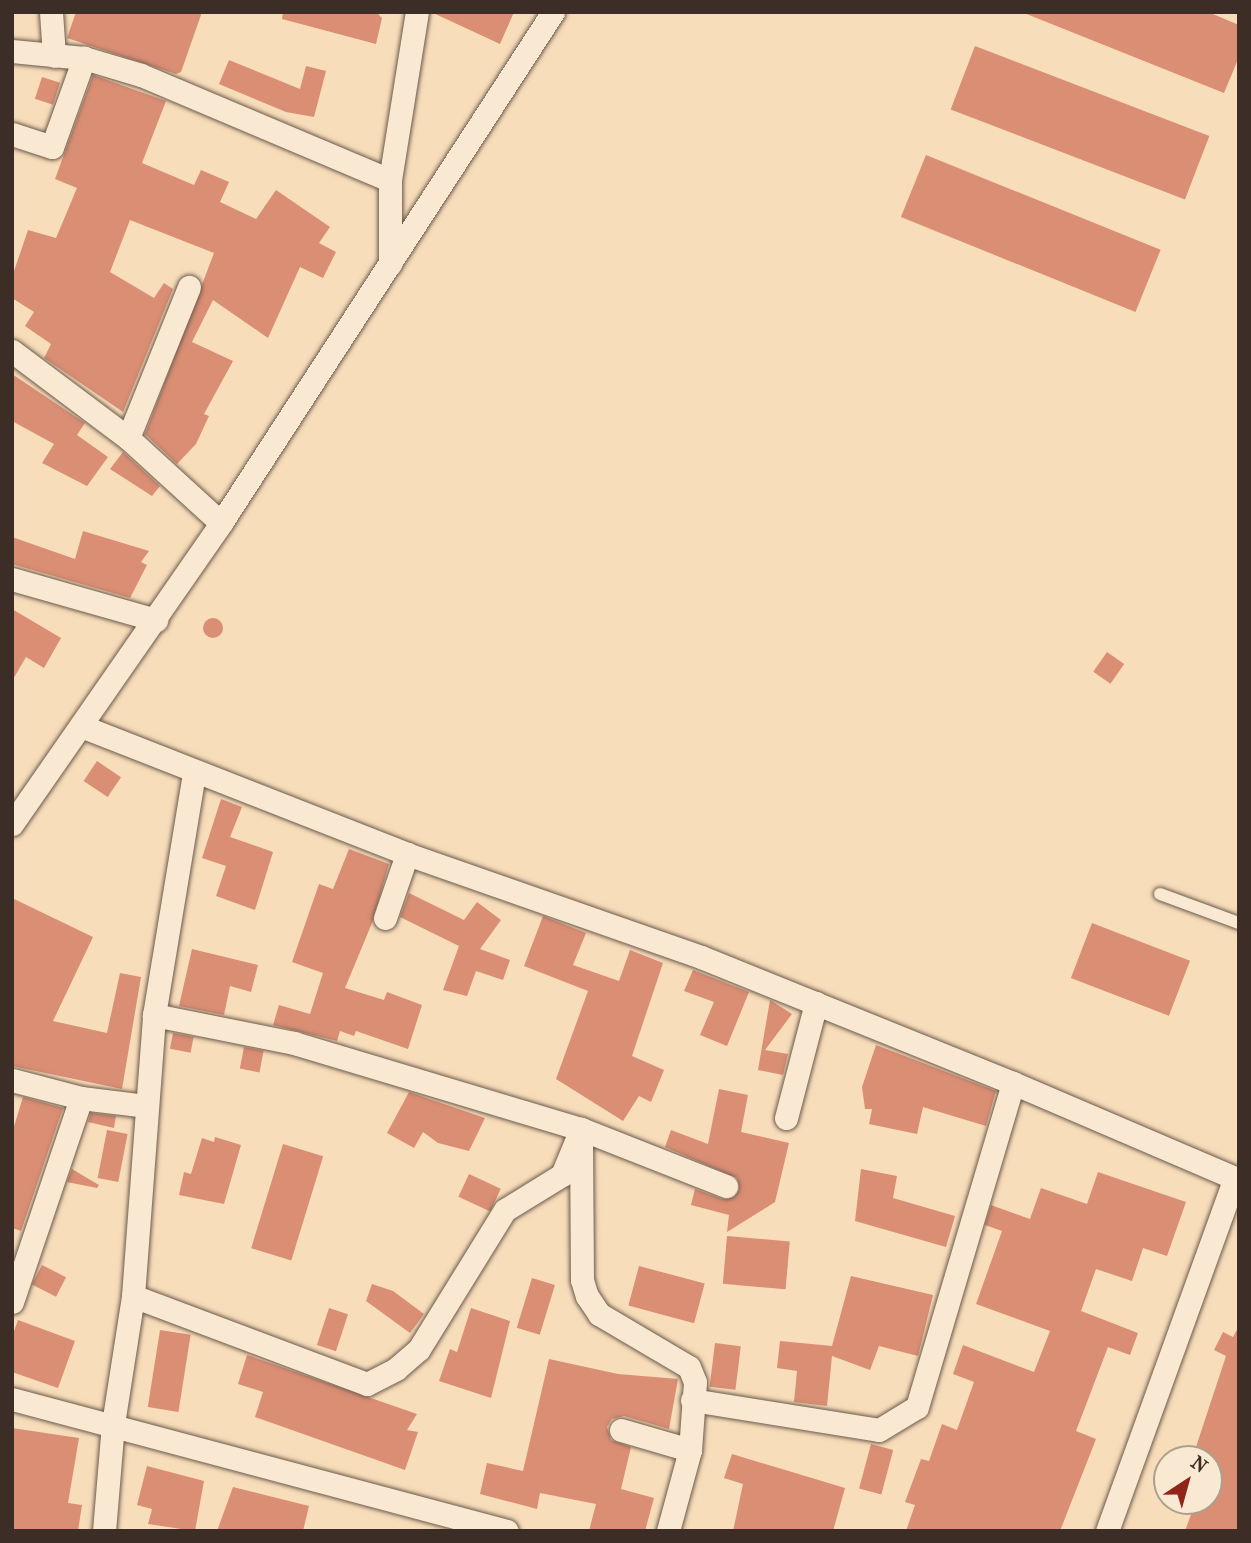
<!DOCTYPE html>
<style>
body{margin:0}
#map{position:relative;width:1251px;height:1543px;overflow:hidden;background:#f8ddba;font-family:"IM FELL French Canon",serif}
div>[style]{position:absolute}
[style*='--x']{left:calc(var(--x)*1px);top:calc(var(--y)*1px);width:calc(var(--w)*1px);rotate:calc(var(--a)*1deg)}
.building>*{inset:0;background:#da8e74;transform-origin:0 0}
.round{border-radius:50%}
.roads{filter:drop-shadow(0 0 2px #6b5a4c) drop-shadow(0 0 2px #6b5a4c)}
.lane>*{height:12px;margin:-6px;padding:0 6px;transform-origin:6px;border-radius:6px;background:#fae9d2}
.street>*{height:23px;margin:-11.5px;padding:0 11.5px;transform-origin:11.5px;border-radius:11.5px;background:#fae9d2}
span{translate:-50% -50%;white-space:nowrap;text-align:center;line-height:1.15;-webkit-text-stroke:7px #fae9d2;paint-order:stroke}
.frame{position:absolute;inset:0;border:14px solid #3c2e27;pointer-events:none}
.north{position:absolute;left:1153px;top:1445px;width:70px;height:70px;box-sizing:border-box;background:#fae9d2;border:2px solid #ae9e8e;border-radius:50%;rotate:36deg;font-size:19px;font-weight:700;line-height:28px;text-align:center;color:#3c2e27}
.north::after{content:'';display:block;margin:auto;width:24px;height:32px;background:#8f2418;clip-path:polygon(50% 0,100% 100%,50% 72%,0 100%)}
</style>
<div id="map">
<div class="building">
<div style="clip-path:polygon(76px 12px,202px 12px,181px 72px,176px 74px,67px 38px)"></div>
<div style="clip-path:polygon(283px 12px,376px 12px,382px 18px,376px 44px,282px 19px)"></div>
<div style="clip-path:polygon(431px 12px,514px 12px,500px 44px)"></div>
<div style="clip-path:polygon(1208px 12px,1239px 25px,1239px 57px,1224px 93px,1024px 13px)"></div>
<div style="left:975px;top:46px;width:251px;height:68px;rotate:21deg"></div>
<div style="clip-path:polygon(229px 60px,300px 89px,306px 66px,326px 71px,314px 117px,286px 112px,219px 84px)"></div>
<div style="clip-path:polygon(93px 75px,166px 101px,142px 163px,194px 185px,201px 170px,229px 182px,220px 202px,256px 219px,276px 190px,330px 227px,319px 243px,336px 252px,323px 278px,300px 267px,268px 338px,213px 300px,192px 342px,233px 361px,204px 414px,209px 416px,196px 444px,177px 464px,145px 434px,214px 253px,130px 220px,110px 272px,154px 298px,164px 283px,173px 289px,123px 412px,44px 358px,51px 344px,25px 326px,34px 312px,12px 298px,12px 277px,28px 230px,56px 238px,77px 188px,55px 179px)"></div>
<div style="left:42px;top:77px;width:19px;height:23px;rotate:18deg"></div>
<div style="left:926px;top:155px;width:253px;height:67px;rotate:22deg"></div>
<div style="clip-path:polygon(12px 374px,85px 423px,77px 435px,108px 457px,87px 486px,42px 463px,54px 444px,12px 421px)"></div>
<div style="clip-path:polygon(123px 452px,160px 486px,152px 496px,110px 469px)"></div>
<div style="clip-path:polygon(83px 531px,149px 551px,141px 562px,147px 565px,130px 598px,12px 564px,12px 537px,75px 559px)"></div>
<div style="clip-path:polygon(12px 609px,61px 638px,44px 668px,26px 657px,12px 681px)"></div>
<div class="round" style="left:203px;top:618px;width:20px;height:20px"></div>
<div style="left:1107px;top:652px;width:21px;height:24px;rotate:35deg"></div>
<div style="left:97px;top:761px;width:29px;height:24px;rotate:34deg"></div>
<div style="clip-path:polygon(221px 799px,242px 807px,230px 837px,273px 852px,255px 910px,216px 896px,226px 866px,202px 858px)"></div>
<div style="clip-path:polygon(349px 849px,389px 864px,372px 923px,345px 988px,384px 1000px,387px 992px,422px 1005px,408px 1049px,356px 1031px,354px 1036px,340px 1031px,337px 1041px,273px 1025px,279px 1005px,310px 1014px,323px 973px,292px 962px,319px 884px,333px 889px)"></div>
<div style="clip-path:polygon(409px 893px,464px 920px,477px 902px,501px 920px,480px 949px,510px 960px,503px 980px,476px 971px,467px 996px,443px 990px,459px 946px,400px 917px)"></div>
<div style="clip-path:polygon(12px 898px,93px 937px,53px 1021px,107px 1033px,120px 973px,141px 977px,122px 1089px,12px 1066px)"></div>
<div style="clip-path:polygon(543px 916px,586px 933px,573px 965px,619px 981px,630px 950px,663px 963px,632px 1056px,664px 1070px,651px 1102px,639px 1096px,623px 1121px,556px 1079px,588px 991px,524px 966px)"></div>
<div style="left:1092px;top:923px;width:105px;height:59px;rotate:21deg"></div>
<div style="clip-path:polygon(192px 949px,258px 965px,251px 992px,230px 986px,224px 1015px,179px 1006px)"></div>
<div style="clip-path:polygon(693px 970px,749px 992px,727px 1046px,700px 1035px,714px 1002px,684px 991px)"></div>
<div style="clip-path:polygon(770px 1000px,792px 1014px,765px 1050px,788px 1054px,783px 1075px,758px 1070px)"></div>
<div style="left:173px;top:1033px;width:21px;height:16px;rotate:11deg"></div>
<div style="clip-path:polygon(876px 1045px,996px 1091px,986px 1126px,923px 1107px,917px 1134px,869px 1124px,872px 1109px,865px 1109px,862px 1087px)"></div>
<div style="left:244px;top:1047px;width:20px;height:22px;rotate:11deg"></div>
<div style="clip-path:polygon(719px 1089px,748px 1095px,741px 1132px,789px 1143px,775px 1202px,727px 1232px,729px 1215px,691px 1205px,695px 1189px,722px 1199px,734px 1197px,739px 1190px,737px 1178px,665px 1147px,671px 1130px,708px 1144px)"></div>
<div style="clip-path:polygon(409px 1092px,485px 1118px,469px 1151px,438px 1143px,423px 1132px,414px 1148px,387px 1133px)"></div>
<div style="clip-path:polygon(23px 1097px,63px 1108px,21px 1231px,12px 1228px,12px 1133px)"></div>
<div style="clip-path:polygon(91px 1113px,116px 1116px,114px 1128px,88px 1122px)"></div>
<div style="left:107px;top:1130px;width:21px;height:49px;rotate:11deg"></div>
<div style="clip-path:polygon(215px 1137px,241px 1145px,224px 1204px,179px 1195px,184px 1172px,191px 1174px,202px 1138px,214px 1142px)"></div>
<div style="left:283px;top:1144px;width:42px;height:109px;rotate:17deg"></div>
<div style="clip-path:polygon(72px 1169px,99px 1185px,97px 1188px,67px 1182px)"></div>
<div style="clip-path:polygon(861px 1169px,897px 1176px,893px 1198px,955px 1216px,946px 1247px,855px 1221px)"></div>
<div style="clip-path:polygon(1098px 1172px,1186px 1202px,1167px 1256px,1143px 1248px,1132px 1281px,1096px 1269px,1081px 1311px,1138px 1333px,1130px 1355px,1108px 1347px,1076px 1431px,1096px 1439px,1060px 1531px,906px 1531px,915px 1505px,905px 1502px,921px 1459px,929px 1461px,942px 1424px,957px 1430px,974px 1382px,953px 1374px,963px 1345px,1034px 1372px,1050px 1331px,976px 1304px,1002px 1231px,985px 1225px,991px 1205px,1030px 1219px,1041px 1188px,1087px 1204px)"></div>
<div style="left:469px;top:1174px;width:35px;height:25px;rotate:25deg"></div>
<div style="left:727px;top:1236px;width:63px;height:48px;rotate:5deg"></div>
<div style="left:42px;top:1265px;width:27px;height:22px;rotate:27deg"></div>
<div style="left:639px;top:1266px;width:68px;height:41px;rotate:15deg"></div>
<div style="clip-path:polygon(851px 1276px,933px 1295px,918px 1356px,879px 1346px,870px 1370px,832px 1356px,827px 1406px,794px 1402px,797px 1371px,777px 1368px,780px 1341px,832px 1346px)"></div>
<div style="left:532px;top:1278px;width:24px;height:52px;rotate:17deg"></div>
<div style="clip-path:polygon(372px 1284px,393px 1291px,424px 1314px,410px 1333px,366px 1301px)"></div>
<div style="left:329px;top:1308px;width:20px;height:39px;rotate:18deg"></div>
<div style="clip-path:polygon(471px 1308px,510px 1321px,491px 1398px,439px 1381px,450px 1349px,457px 1352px)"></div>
<div style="clip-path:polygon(18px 1320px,75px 1341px,58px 1388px,12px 1372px,12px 1337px)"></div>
<div style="clip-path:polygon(1239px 1326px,1239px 1531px,1185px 1531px,1196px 1501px,1209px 1501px,1209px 1459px,1192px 1459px,1226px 1356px,1214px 1350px,1223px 1332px,1233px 1337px)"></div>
<div style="left:160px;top:1330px;width:31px;height:78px;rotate:9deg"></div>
<div style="left:715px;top:1343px;width:26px;height:44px;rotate:7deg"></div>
<div style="clip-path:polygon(247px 1355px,417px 1414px,407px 1430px,418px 1432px,405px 1470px,255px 1417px,263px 1392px,238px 1384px)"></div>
<div style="clip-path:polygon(549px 1359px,618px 1374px,678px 1379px,669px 1429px,624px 1416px,612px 1419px,607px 1427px,611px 1440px,631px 1447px,621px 1489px,654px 1498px,645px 1531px,589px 1531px,596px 1504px,540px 1493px,537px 1509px,480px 1494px,487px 1463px,523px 1471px)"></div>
<div style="clip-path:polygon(12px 1428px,79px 1438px,68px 1503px,82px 1505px,78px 1531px,12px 1531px)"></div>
<div style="left:871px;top:1444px;width:23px;height:46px;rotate:15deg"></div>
<div style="clip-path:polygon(732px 1454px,845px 1488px,833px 1531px,733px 1531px,743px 1484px,724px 1478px)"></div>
<div style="clip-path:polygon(147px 1466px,204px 1481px,195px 1531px,148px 1524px,152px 1509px,137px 1505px)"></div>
<div style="clip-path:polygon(233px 1487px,309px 1506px,303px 1531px,217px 1531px)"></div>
</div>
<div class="roads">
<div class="lane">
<div style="--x:1160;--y:894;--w:84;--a:20.2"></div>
</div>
<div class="street">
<div style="--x:51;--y:12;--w:44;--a:86.1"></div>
<div style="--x:12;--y:51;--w:72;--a:5.6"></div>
<div style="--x:84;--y:58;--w:59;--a:16.6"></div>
<div style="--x:141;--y:75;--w:270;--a:22.9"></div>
<div style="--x:12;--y:134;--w:42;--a:18"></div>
<div style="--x:52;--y:147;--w:95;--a:-70.2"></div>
<div style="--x:390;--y:264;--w:84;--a:-90"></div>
<div style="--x:390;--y:180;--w:170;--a:-80.9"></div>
<div style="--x:12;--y:351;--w:145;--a:36.9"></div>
<div style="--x:128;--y:438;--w:126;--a:42.4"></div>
<div style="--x:128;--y:438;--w:163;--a:-68"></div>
<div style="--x:12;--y:579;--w:150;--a:15.9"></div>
<div style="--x:81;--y:726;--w:350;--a:21.4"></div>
<div style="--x:407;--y:854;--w:312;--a:19.3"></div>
<div style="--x:701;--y:957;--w:336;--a:22"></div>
<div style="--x:1013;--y:1083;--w:246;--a:23.2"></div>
<div style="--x:12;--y:824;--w:366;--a:-55.2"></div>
<div style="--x:221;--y:523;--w:609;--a:-56.99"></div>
<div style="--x:385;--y:918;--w:68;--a:-71"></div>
<div style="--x:154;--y:1015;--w:143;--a:11.3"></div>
<div style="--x:294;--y:1043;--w:300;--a:16.7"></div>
<div style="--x:581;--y:1129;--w:156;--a:21.5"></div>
<div style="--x:12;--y:1080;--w:71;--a:14.6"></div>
<div style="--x:81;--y:1098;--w:65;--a:7"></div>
<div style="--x:786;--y:1118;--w:119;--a:-75.4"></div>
<div style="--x:581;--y:1139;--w:141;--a:89.6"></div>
<div style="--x:582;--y:1280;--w:17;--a:73"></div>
<div style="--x:587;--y:1296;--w:22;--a:56"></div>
<div style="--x:599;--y:1314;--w:104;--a:30.5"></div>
<div style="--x:689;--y:1367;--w:16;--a:68"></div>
<div style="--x:695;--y:1382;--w:68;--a:94.2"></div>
<div style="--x:690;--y:1450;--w:84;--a:105.2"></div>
<div style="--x:133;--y:1296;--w:250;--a:20.6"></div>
<div style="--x:367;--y:1384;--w:33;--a:-27"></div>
<div style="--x:396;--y:1369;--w:30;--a:-41"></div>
<div style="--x:419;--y:1349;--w:163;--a:-58.3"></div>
<div style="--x:505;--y:1210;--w:67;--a:-31.6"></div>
<div style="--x:562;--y:1175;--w:50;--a:-67.6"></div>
<div style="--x:12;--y:1302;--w:215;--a:-71.3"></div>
<div style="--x:12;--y:1399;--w:512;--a:14.93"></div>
<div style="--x:692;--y:1400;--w:189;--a:9.1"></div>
<div style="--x:879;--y:1430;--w:44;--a:-31.2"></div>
<div style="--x:917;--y:1407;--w:338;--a:-73.5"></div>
<div style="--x:621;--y:1430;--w:72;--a:16.2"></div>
<div style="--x:104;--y:1531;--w:107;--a:-85.2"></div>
<div style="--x:113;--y:1424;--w:130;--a:-81.1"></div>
<div style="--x:133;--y:1296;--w:282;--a:-85.7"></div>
<div style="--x:154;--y:1015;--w:245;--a:-80.6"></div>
<div style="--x:1107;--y:1531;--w:375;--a:-70.1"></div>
</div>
</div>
<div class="frame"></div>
<div class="north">N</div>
</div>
